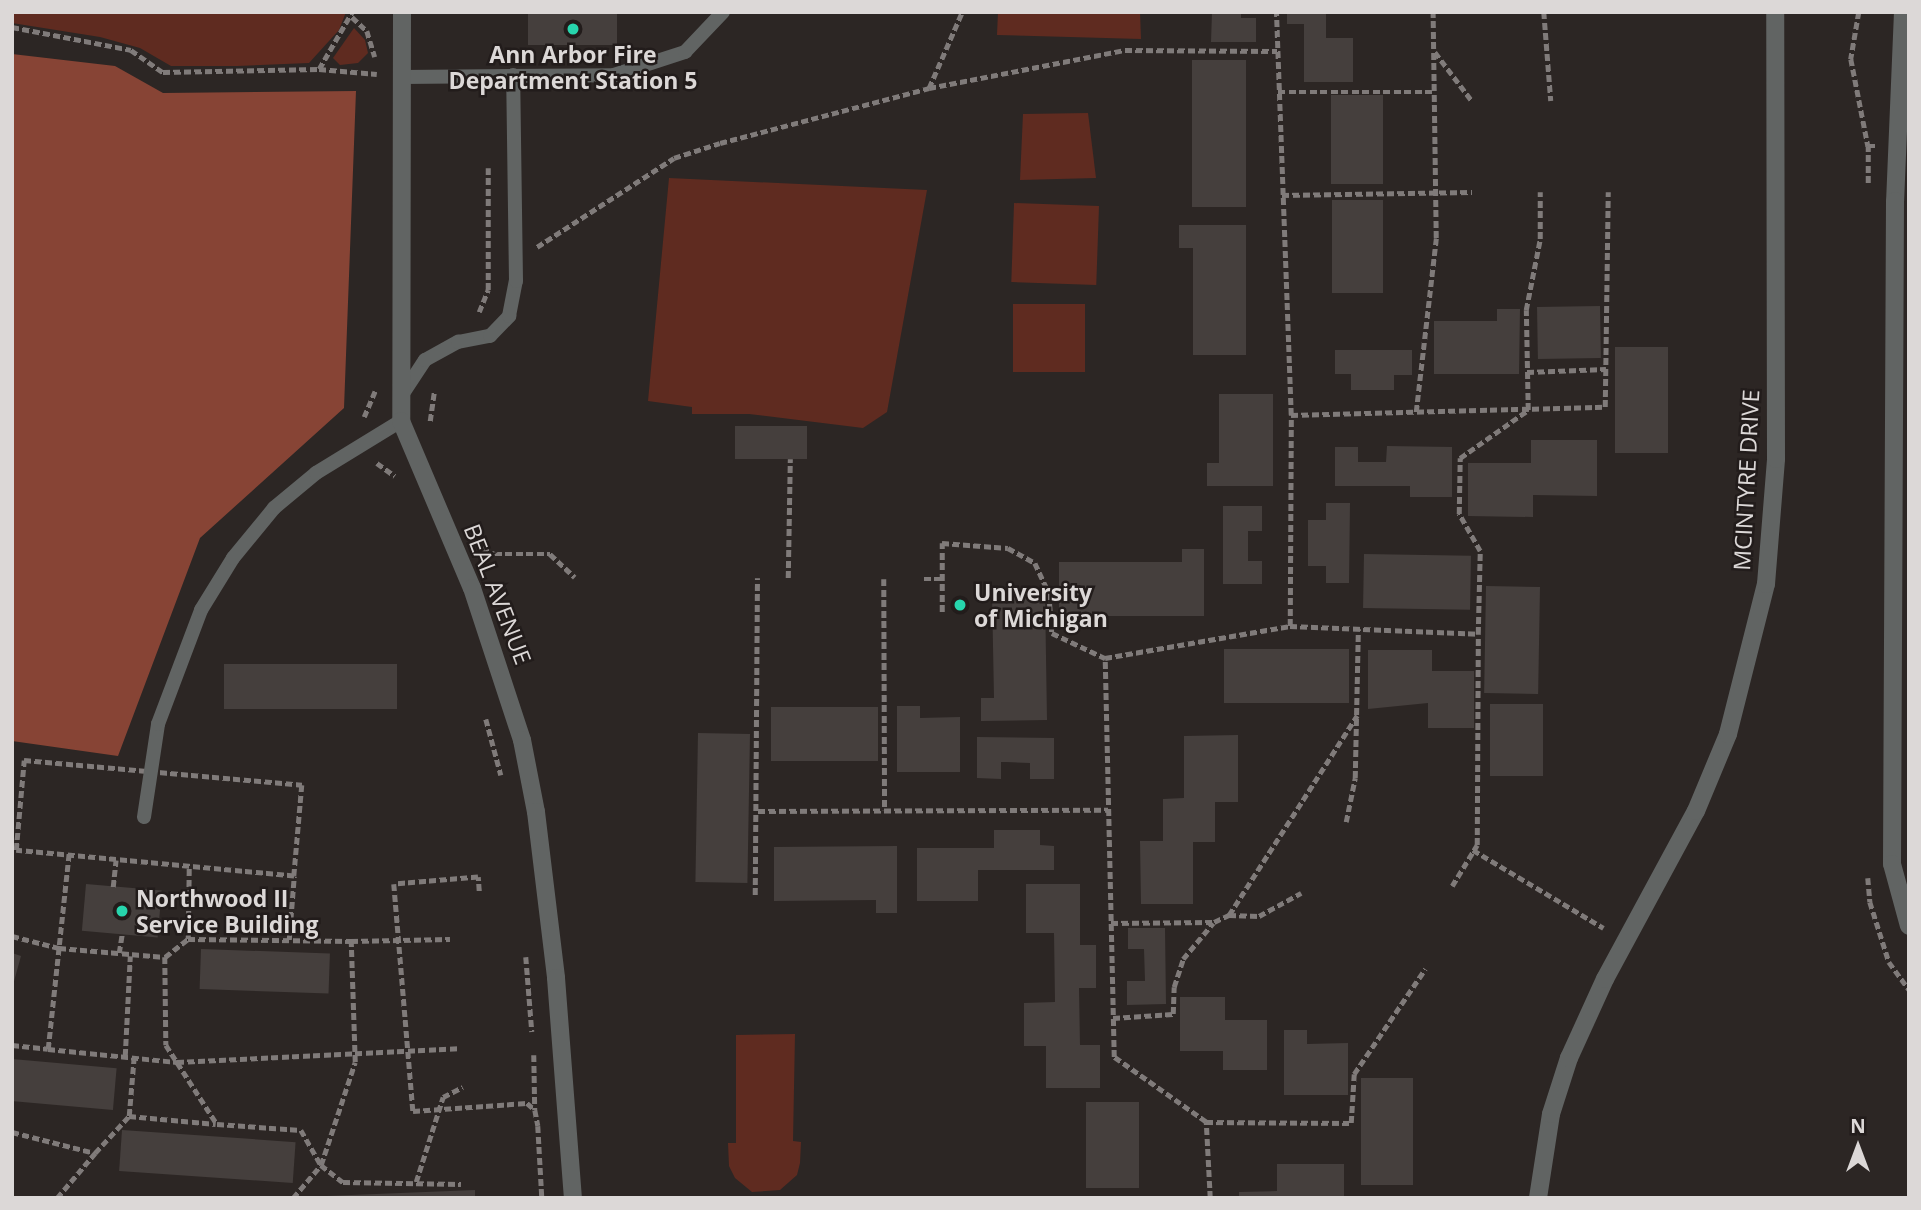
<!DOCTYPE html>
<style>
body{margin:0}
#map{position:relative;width:1921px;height:1210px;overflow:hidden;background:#2c2624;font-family:"Open Sans",sans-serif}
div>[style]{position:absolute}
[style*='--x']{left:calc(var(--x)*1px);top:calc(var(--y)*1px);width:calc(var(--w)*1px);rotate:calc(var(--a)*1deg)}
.green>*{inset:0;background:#5f2b20;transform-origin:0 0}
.forest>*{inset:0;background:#874435}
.building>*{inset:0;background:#453f3d;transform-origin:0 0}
.path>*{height:4.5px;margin-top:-2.25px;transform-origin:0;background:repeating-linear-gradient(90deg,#807b7a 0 7px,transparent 0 10.5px)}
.lane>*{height:14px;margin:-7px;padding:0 7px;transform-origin:7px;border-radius:7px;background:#616463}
.street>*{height:18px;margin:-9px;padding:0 9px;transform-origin:9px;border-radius:9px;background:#616463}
.dots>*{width:19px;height:19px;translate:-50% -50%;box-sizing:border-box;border:4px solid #221c1b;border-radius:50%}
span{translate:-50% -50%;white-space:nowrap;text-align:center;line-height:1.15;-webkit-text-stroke:5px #221c1b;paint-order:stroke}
.poi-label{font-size:23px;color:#dcd8d7;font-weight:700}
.left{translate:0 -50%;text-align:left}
.street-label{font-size:23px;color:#dcd8d7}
.frame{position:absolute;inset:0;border:14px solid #dcd8d7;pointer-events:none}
.north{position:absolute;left:1823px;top:1112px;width:70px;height:70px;-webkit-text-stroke:5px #221c1b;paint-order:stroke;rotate:0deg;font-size:19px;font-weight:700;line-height:28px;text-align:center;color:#dcd8d7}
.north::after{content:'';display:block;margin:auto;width:24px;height:32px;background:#dcd8d7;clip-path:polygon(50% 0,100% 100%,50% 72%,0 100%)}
</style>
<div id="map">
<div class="green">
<div style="clip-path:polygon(12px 12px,346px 12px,339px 30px,309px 63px,237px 66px,171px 66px,140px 48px,100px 37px,12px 23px)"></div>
<div style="clip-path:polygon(998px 12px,1140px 12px,1141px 39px,997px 35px)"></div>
<div style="clip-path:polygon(354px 28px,365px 40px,368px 53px,358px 63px,340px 65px,333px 58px)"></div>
<div style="clip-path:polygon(1088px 113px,1096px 178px,1020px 180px,1023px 114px)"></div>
<div style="clip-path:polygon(669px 178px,927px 190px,887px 412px,863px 428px,749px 414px,692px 414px,692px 407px,648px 401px)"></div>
<div style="left:1099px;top:206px;width:79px;height:85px;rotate:92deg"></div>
<div style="left:1013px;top:304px;width:72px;height:68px"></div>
<div style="clip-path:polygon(795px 1034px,793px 1141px,801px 1142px,800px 1163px,797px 1175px,780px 1190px,752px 1192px,735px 1178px,729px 1166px,728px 1143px,736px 1143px,736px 1035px)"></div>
</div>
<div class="forest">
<div style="clip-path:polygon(12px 54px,115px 66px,163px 93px,356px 91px,344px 408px,200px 538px,118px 756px,12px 741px)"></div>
</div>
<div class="building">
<div style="left:528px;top:12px;width:89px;height:33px"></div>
<div style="clip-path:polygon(1212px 12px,1241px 12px,1241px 18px,1256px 18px,1256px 42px,1211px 42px)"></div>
<div style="clip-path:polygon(1287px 12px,1326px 12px,1326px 38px,1353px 38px,1353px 82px,1304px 82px,1304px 24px,1287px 24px)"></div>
<div style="left:1192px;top:60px;width:54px;height:147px"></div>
<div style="left:1331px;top:95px;width:52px;height:89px"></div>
<div style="left:1332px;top:200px;width:51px;height:93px"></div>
<div style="clip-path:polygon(1179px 225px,1246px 225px,1246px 355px,1193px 355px,1193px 248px,1179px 248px)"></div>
<div style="left:1600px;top:306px;width:52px;height:63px;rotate:89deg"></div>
<div style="clip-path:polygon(1497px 309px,1520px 309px,1519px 374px,1434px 374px,1434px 321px,1497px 321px)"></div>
<div style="left:1615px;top:347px;width:53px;height:106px"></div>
<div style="clip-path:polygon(1335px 350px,1412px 350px,1412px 375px,1394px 375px,1394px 390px,1351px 390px,1351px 374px,1335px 374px)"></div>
<div style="clip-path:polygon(1219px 394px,1273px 394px,1273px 486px,1207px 486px,1207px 463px,1219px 463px)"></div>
<div style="left:735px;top:426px;width:72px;height:33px"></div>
<div style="clip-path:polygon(1531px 440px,1597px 440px,1597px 496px,1533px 495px,1533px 517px,1468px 516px,1468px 463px,1531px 463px)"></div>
<div style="clip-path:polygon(1387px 446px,1452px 447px,1452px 497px,1410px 497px,1410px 486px,1335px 486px,1335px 447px,1358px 447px,1358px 462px,1386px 462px)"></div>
<div style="clip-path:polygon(1326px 503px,1350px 503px,1349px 583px,1326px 583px,1326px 566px,1308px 566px,1308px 520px,1326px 520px)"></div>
<div style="clip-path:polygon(1223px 506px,1262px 506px,1262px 531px,1248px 531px,1248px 561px,1262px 561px,1262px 584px,1223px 584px)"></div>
<div style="clip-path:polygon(1182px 549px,1204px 549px,1204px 616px,1059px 616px,1059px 562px,1182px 562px)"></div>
<div style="left:1364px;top:554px;width:107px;height:54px;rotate:1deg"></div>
<div style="left:1486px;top:586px;width:54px;height:107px;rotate:1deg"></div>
<div style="clip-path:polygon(1045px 593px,1047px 720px,981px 721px,981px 698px,994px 698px,992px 594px)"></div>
<div style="left:1224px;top:649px;width:125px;height:54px"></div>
<div style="clip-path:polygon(1368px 650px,1432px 650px,1432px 671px,1474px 671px,1474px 728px,1428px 728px,1428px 703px,1368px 709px)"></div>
<div style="left:224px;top:664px;width:173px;height:45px"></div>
<div style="left:1490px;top:704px;width:53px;height:72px"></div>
<div style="clip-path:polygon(897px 706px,920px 706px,920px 718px,960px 717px,960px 772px,897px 772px)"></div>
<div style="left:878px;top:707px;width:54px;height:107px;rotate:90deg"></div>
<div style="left:698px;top:733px;width:52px;height:149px;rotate:1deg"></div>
<div style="clip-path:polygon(1238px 735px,1238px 802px,1215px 802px,1215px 842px,1193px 842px,1193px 904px,1141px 904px,1140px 841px,1163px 841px,1163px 799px,1184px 798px,1184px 736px)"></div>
<div style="clip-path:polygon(977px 737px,1054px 738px,1054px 779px,1030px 779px,1030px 763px,1006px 762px,1001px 762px,1001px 779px,977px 778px)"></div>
<div style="clip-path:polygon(994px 830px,1040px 830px,1040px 845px,1054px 846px,1054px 870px,978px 870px,978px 901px,917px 901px,917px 848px,994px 848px)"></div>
<div style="clip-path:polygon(897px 846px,897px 913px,876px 913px,876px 900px,774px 901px,774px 847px)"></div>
<div style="left:86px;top:884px;width:76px;height:47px;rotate:5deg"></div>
<div style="clip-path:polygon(1026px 884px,1080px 884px,1080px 945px,1096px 945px,1096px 988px,1079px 988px,1080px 1045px,1100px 1045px,1100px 1088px,1046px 1088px,1046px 1046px,1024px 1046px,1024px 1003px,1055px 1002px,1054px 933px,1026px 933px)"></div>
<div style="clip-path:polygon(1128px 928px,1165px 928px,1166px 1004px,1127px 1005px,1127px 981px,1145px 981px,1144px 949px,1128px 949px)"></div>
<div style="left:201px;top:949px;width:129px;height:40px;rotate:2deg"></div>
<div style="clip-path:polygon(12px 953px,21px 956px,13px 985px,12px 985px)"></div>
<div style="clip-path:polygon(1180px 997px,1225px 997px,1225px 1020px,1267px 1020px,1267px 1070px,1223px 1070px,1223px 1051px,1180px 1051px)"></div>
<div style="clip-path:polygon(1284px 1030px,1307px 1030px,1307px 1044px,1348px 1043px,1348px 1095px,1284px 1095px)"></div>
<div style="left:12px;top:1059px;width:105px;height:42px;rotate:5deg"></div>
<div style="left:1361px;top:1078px;width:52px;height:107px"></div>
<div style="left:1086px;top:1102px;width:53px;height:86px"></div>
<div style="left:122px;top:1130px;width:174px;height:41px;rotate:4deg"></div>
<div style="clip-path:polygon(1277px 1164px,1344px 1164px,1344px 1198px,1239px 1198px,1239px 1192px,1277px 1191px)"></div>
<div style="clip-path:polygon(475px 1190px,475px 1198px,326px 1198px,326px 1196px)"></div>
</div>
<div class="path">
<div style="--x:1544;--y:12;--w:89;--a:85.5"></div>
<div style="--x:1859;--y:12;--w:48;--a:99.7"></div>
<div style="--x:1851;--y:59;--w:89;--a:78.9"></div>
<div style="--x:352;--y:17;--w:21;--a:43"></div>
<div style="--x:367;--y:31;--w:27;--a:73"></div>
<div style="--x:12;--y:27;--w:121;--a:10.9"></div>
<div style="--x:131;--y:50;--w:39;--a:35"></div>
<div style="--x:163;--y:72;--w:156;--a:-1.1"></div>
<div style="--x:319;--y:69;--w:58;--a:4.9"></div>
<div style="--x:1435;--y:52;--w:61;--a:52.9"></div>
<div style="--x:319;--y:69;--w:66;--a:-59.9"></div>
<div style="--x:929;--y:88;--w:83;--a:-66.5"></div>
<div style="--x:1278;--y:92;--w:156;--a:0"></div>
<div style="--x:1868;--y:183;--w:37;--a:-90"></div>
<div style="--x:1868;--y:146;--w:7;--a:0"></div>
<div style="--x:1282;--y:195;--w:190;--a:-0.9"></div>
<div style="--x:537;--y:247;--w:163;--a:-33"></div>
<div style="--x:674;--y:158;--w:48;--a:-18.1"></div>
<div style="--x:720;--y:143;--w:216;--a:-14.7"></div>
<div style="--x:929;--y:88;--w:200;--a:-11"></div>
<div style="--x:1125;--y:50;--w:152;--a:0.4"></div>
<div style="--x:479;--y:312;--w:24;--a:-68"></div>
<div style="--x:488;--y:290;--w:122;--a:-90"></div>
<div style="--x:1527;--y:372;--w:79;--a:-2.2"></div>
<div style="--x:1416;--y:412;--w:175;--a:-83.4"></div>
<div style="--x:1436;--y:238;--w:226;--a:-90.8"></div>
<div style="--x:1291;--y:415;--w:314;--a:-1.5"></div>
<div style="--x:1605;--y:407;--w:215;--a:-89.2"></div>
<div style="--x:364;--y:417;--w:28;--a:-67"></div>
<div style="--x:430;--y:421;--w:29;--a:-82"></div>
<div style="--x:377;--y:463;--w:22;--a:36"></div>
<div style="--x:482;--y:548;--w:14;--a:25"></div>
<div style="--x:495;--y:554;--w:55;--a:0"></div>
<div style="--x:550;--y:554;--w:34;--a:43"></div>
<div style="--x:788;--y:578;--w:119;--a:-89"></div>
<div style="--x:884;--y:579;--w:231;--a:89.8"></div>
<div style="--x:924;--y:579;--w:18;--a:0"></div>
<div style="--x:942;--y:612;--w:69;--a:-90"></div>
<div style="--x:942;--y:543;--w:66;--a:4.3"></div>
<div style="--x:1008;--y:548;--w:31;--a:29"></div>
<div style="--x:1035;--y:563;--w:33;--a:65"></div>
<div style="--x:1049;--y:593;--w:40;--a:85.7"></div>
<div style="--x:1052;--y:633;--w:59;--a:25.3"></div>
<div style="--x:1290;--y:626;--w:188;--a:2.4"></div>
<div style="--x:1478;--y:634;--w:83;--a:-88.6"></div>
<div style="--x:1480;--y:551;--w:43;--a:-119.6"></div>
<div style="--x:1459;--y:514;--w:56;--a:-89"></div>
<div style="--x:1460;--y:458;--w:83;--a:-35.2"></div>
<div style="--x:1528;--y:410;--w:100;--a:-91.1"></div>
<div style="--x:1526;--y:310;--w:72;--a:-78.8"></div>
<div style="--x:1540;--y:239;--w:47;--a:-90"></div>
<div style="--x:486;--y:719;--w:58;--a:75"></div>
<div style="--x:24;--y:760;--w:279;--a:5.1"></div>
<div style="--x:302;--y:785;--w:91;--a:95"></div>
<div style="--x:294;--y:876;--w:279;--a:-174.7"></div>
<div style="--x:16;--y:850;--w:90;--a:-84.9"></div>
<div style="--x:758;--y:811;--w:350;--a:-0.2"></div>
<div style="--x:1346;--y:822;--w:45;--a:-78.4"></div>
<div style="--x:1355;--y:778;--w:149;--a:-88.8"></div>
<div style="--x:1473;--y:850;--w:152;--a:30.8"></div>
<div style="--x:1868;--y:878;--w:24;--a:85"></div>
<div style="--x:1870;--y:902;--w:63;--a:72.4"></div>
<div style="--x:1889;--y:962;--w:34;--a:54"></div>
<div style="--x:1452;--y:886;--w:48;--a:-58.6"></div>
<div style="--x:1477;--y:845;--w:211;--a:-89.7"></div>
<div style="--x:113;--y:887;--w:27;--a:-84"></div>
<div style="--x:479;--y:891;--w:14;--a:-94"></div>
<div style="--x:478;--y:877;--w:84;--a:175.2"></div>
<div style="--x:394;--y:884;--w:228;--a:85.2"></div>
<div style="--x:413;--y:1111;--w:114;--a:-4"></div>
<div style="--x:527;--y:1103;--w:11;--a:41"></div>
<div style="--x:535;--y:1110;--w:16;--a:79"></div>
<div style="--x:538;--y:1126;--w:72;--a:86.8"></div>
<div style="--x:755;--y:895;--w:317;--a:-89.6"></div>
<div style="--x:1229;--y:915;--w:237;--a:-57.3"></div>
<div style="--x:1111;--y:923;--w:103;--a:-0.6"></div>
<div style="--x:1214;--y:922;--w:17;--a:-25"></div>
<div style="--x:1229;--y:915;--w:30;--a:2"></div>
<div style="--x:1259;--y:916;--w:48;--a:-28.7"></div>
<div style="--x:12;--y:936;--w:49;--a:14.3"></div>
<div style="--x:59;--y:948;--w:106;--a:4.9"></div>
<div style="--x:165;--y:957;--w:29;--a:-38"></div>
<div style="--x:188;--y:939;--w:163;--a:0.7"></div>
<div style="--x:188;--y:939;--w:72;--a:-89.2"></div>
<div style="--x:289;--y:940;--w:64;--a:-85.5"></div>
<div style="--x:119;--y:953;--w:18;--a:-81"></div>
<div style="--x:165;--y:957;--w:88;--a:89.3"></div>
<div style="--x:166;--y:1045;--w:94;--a:57.2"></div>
<div style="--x:217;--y:1124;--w:84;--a:4.1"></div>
<div style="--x:301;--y:1130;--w:40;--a:60.3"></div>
<div style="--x:321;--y:1165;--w:28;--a:38"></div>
<div style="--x:343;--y:1182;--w:118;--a:1"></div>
<div style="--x:526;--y:957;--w:75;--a:85.4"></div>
<div style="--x:1113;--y:1018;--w:60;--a:-3.8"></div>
<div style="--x:1173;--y:1014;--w:27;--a:-88"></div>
<div style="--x:1174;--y:987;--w:29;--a:-72"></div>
<div style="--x:1183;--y:959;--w:47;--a:-50.2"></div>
<div style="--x:12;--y:1045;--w:36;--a:6"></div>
<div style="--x:48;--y:1049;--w:199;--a:-83.9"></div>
<div style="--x:48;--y:1049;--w:130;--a:5.8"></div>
<div style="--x:177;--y:1062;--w:282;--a:-2.8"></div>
<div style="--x:534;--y:1055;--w:55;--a:89"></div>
<div style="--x:125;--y:1056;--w:100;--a:-87.1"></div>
<div style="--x:129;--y:1116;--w:59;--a:-85.2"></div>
<div style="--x:1206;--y:1122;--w:145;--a:0.4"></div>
<div style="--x:1351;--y:1123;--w:49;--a:-86.5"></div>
<div style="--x:1354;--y:1074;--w:127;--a:-55.9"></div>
<div style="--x:12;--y:1132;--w:86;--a:14.2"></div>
<div style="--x:95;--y:1153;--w:50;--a:-47.4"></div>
<div style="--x:129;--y:1116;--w:87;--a:5.3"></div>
<div style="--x:416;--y:1182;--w:89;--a:-72.4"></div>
<div style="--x:443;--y:1097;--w:22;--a:-27"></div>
<div style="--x:57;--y:1198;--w:59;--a:-49.8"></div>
<div style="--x:293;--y:1198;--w:43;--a:-49.7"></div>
<div style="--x:321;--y:1165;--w:108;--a:-71.7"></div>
<div style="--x:355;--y:1062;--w:121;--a:-91.9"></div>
<div style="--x:351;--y:941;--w:99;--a:-1.2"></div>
<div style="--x:1210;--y:1198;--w:76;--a:-93"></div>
<div style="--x:1206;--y:1122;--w:113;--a:-144.8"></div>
<div style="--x:1114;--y:1057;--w:399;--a:-91.3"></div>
<div style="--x:1105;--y:658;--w:188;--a:-9.8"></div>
<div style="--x:1290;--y:626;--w:211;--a:-89.7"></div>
<div style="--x:1291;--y:415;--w:403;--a:-92.1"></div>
</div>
<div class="lane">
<div style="--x:402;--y:77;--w:212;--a:-0.5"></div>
<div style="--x:614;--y:75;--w:75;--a:-17.9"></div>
<div style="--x:685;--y:52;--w:55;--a:-46.5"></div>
<div style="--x:402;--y:395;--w:42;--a:-56.7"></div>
<div style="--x:425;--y:360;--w:38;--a:-29"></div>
<div style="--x:458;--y:342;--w:33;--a:-11"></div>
<div style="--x:490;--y:336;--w:28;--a:-46"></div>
<div style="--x:509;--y:316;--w:36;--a:-79"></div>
<div style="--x:516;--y:281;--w:206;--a:-90.8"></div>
<div style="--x:144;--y:817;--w:94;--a:-81.4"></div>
<div style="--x:158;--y:724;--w:122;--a:-69.3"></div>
<div style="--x:201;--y:610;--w:61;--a:-58.4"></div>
<div style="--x:233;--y:558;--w:65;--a:-50.6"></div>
<div style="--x:274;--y:508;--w:55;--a:-39.8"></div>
<div style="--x:316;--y:473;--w:100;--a:-31.5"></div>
</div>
<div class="street">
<div style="--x:402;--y:12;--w:409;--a:90.1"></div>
<div style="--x:401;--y:421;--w:181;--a:67"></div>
<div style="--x:472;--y:588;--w:160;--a:71.8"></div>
<div style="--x:522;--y:740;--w:73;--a:79"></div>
<div style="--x:536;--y:812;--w:167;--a:83.1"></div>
<div style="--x:556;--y:978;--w:221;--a:85.6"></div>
<div style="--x:1903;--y:12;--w:189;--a:92.4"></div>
<div style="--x:1895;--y:201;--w:663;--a:90.26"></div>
<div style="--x:1892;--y:864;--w:64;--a:74.7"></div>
<div style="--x:1538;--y:1198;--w:85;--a:-81.2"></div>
<div style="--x:1551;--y:1114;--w:59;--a:-72.2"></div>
<div style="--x:1569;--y:1058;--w:87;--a:-65.5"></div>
<div style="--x:1605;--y:979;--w:191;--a:-61.6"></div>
<div style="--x:1696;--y:811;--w:83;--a:-67.4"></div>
<div style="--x:1728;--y:734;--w:155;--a:-75.8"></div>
<div style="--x:1766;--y:584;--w:125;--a:-85.4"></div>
<div style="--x:1776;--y:459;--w:447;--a:-90.1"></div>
</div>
<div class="dots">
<div style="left:573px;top:29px;background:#27d5ad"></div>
<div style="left:960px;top:605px;background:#27d5ad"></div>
<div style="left:122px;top:911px;background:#27d5ad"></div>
</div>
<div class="poi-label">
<span style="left:573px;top:67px">Ann Arbor Fire<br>Department Station 5</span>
<span class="left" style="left:974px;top:605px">University<br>of Michigan</span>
<span class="left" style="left:136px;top:911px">Northwood II<br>Service Building</span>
</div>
<div class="street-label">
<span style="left:1746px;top:480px;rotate:-87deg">MCINTYRE DRIVE</span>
<span style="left:498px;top:594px;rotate:69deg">BEAL AVENUE</span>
</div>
<div class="frame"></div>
<div class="north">N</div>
</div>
